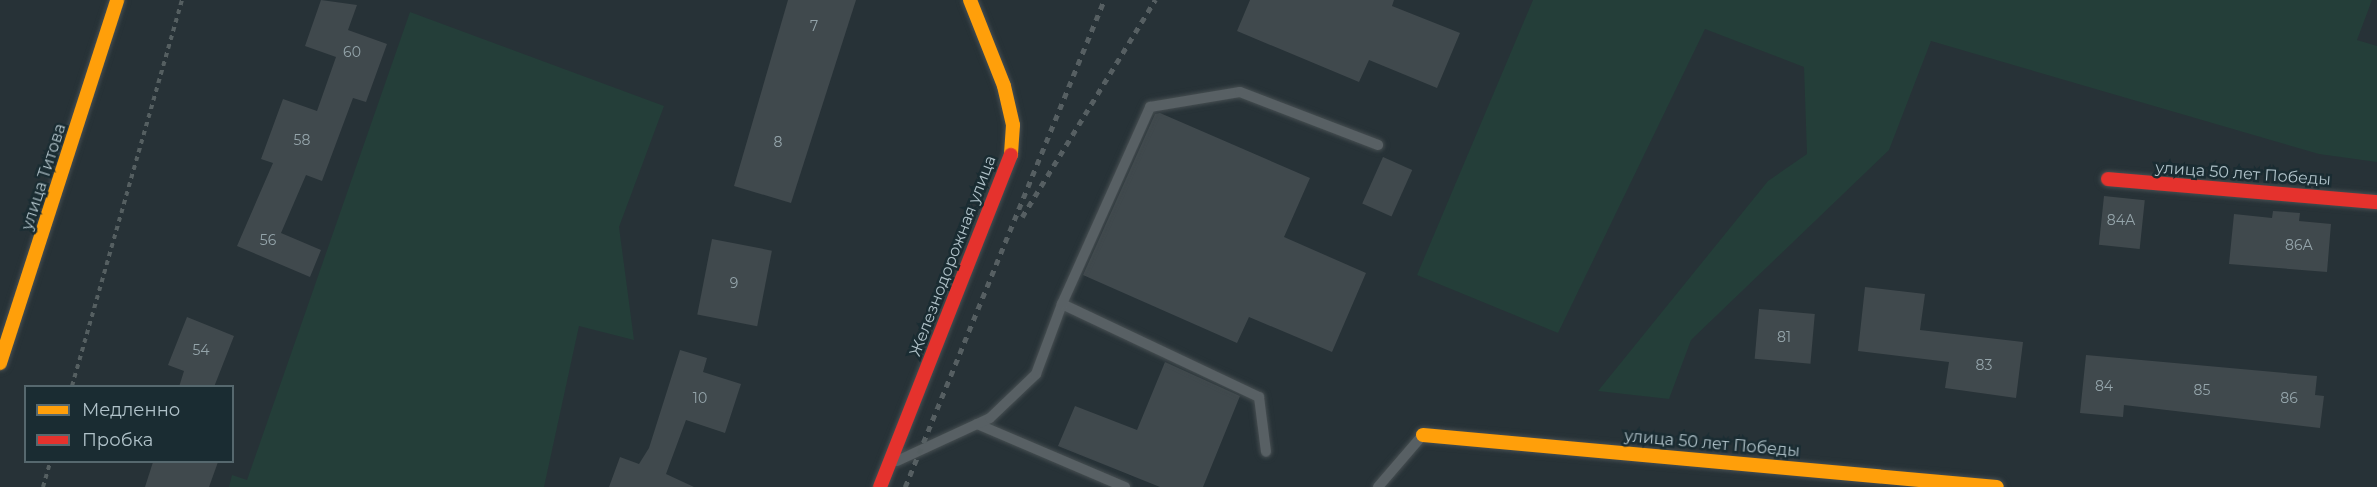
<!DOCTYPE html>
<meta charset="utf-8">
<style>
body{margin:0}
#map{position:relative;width:2377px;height:487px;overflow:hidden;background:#273237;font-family:Montserrat,sans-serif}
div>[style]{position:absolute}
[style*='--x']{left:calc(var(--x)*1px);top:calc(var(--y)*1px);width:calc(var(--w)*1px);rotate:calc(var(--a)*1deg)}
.green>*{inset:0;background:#243e39}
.building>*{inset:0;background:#40494d;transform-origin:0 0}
.path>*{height:4px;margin-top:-2px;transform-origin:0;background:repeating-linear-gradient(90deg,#555f61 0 4.5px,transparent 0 9px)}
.roads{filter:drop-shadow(0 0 2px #464e51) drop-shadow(0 0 2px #464e51)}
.lane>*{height:10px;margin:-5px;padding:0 5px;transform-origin:5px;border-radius:5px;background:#586064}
.slow>*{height:14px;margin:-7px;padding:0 7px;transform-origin:7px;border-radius:7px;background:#ff9f0a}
.jam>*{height:14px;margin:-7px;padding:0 7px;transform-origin:7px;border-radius:7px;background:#e5322d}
.rail>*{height:4.5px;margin-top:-2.25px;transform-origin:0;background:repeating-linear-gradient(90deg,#565f62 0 6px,transparent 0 12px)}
span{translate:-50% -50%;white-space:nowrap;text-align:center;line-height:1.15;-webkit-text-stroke:5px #1a2c32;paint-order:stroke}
.number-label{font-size:14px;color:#94a4aa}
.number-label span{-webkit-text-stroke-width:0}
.street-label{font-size:16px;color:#b0c2c9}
.legend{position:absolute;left:24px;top:385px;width:210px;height:78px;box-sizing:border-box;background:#1a2c32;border:2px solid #56686e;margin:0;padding:8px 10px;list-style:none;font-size:18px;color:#b0c2c9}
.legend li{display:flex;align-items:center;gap:12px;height:30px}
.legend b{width:30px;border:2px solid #56686e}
</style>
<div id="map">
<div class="green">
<div style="clip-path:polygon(1533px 0,2372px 0,2357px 40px,2377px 46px,2377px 162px,2319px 154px,1931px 41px,1889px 150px,1691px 340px,1669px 399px,1598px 391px,1768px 181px,1807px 154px,1804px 67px,1705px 29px,1558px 333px,1417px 275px)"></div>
<div style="clip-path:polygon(410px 12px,664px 106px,619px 227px,634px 340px,579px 326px,544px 487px,229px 487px,232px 475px,247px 480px)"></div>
</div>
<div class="building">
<div style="clip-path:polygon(321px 0,357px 5px,348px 30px,387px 44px,366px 102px,353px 98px,322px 181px,306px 175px,281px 233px,321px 250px,310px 277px,237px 246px,273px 163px,261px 159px,283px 99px,317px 111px,336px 57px,305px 46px)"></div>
<div style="clip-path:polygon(788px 0,856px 0,791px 203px,734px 186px)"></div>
<div style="clip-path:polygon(1250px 0,1394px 0,1392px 6px,1460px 33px,1437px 88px,1369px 60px,1359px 82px,1237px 31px)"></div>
<div style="clip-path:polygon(1160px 113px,1310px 178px,1284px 237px,1366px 273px,1332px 352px,1249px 317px,1237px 343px,1083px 275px,1155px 114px)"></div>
<div style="left:1383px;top:157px;width:32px;height:51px;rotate:24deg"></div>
<div style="left:2104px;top:196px;width:41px;height:49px;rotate:6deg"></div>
<div style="clip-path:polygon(2273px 211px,2300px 213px,2299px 221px,2331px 224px,2327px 272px,2229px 264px,2234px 214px,2272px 218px)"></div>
<div style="left:712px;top:239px;width:61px;height:77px;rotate:11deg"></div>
<div style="clip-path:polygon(1865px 287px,1925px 294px,1920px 330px,2023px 342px,2016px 398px,1945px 388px,1949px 362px,1858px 351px)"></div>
<div style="left:1759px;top:309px;width:56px;height:50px;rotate:5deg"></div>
<div style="clip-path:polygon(187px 317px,234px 336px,214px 387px,179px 387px,184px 371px,168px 365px)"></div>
<div style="clip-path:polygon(680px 350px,707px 358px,703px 372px,741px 384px,725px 433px,686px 420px,666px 474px,694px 487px,609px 487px,620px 457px,639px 464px,649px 448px)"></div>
<div style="clip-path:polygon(2086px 355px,2317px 376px,2315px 395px,2324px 396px,2320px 428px,2124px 405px,2123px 417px,2080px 413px)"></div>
<div style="clip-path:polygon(1165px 362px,1240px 396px,1203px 487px,1160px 487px,1058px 446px,1075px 406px,1137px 430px)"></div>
<div style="clip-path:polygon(153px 462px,218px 462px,209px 487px,145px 487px)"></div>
</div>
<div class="path">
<div style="--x:72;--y:386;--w:401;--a:-74.1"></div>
<div style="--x:43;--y:487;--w:26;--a:-74"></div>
</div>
<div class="roads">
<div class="lane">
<div style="--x:1062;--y:304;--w:218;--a:25.3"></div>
<div style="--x:1259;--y:397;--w:55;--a:82.7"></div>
<div style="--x:977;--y:424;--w:161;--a:23.1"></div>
<div style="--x:897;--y:461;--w:102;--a:-24.8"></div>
<div style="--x:990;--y:418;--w:64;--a:-43.7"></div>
<div style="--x:1036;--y:374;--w:75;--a:-69.6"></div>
<div style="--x:1062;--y:304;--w:216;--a:-65.9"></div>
<div style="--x:1150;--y:107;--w:91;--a:-9.5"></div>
<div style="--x:1240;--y:92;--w:148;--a:21"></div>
<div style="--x:1378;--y:487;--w:66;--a:-49.3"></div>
</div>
<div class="slow">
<div style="--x:970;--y:0;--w:92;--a:68.4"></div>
<div style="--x:1004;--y:86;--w:40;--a:77"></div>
<div style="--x:1013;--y:125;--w:30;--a:94"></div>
<div style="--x:0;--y:363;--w:381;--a:-72.1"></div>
<div style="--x:1423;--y:435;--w:576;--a:5.18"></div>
</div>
<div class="jam">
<div style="--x:2108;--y:179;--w:270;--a:4.9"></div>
<div style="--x:880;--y:487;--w:357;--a:-68.5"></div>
</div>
</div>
<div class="rail">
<div style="--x:1022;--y:217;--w:255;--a:-58.5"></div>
<div style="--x:905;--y:487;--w:526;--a:-67.77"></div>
</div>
<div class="number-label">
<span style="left:814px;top:26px">7</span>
<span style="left:352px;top:52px">60</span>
<span style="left:302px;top:140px">58</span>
<span style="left:778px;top:142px">8</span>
<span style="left:2121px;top:220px">84А</span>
<span style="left:268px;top:240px">56</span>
<span style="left:2299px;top:245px">86А</span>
<span style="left:734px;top:283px">9</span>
<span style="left:1784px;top:337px">81</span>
<span style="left:201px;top:350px">54</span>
<span style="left:1984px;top:365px">83</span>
<span style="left:2104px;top:386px">84</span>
<span style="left:2202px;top:390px">85</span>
<span style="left:700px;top:398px">10</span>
<span style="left:2289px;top:398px">86</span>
</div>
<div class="street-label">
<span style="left:2243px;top:174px;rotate:4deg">улица 50 лет Победы</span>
<span style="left:44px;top:177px;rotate:-72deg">улица Титова</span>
<span style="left:953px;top:256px;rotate:-69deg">Железнодорожная улица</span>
<span style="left:1712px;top:444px;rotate:5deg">улица 50 лет Победы</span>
</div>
<ul class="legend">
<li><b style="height:8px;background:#ff9f0a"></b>Медленно</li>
<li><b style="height:8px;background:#e5322d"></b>Пробка</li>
</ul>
</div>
